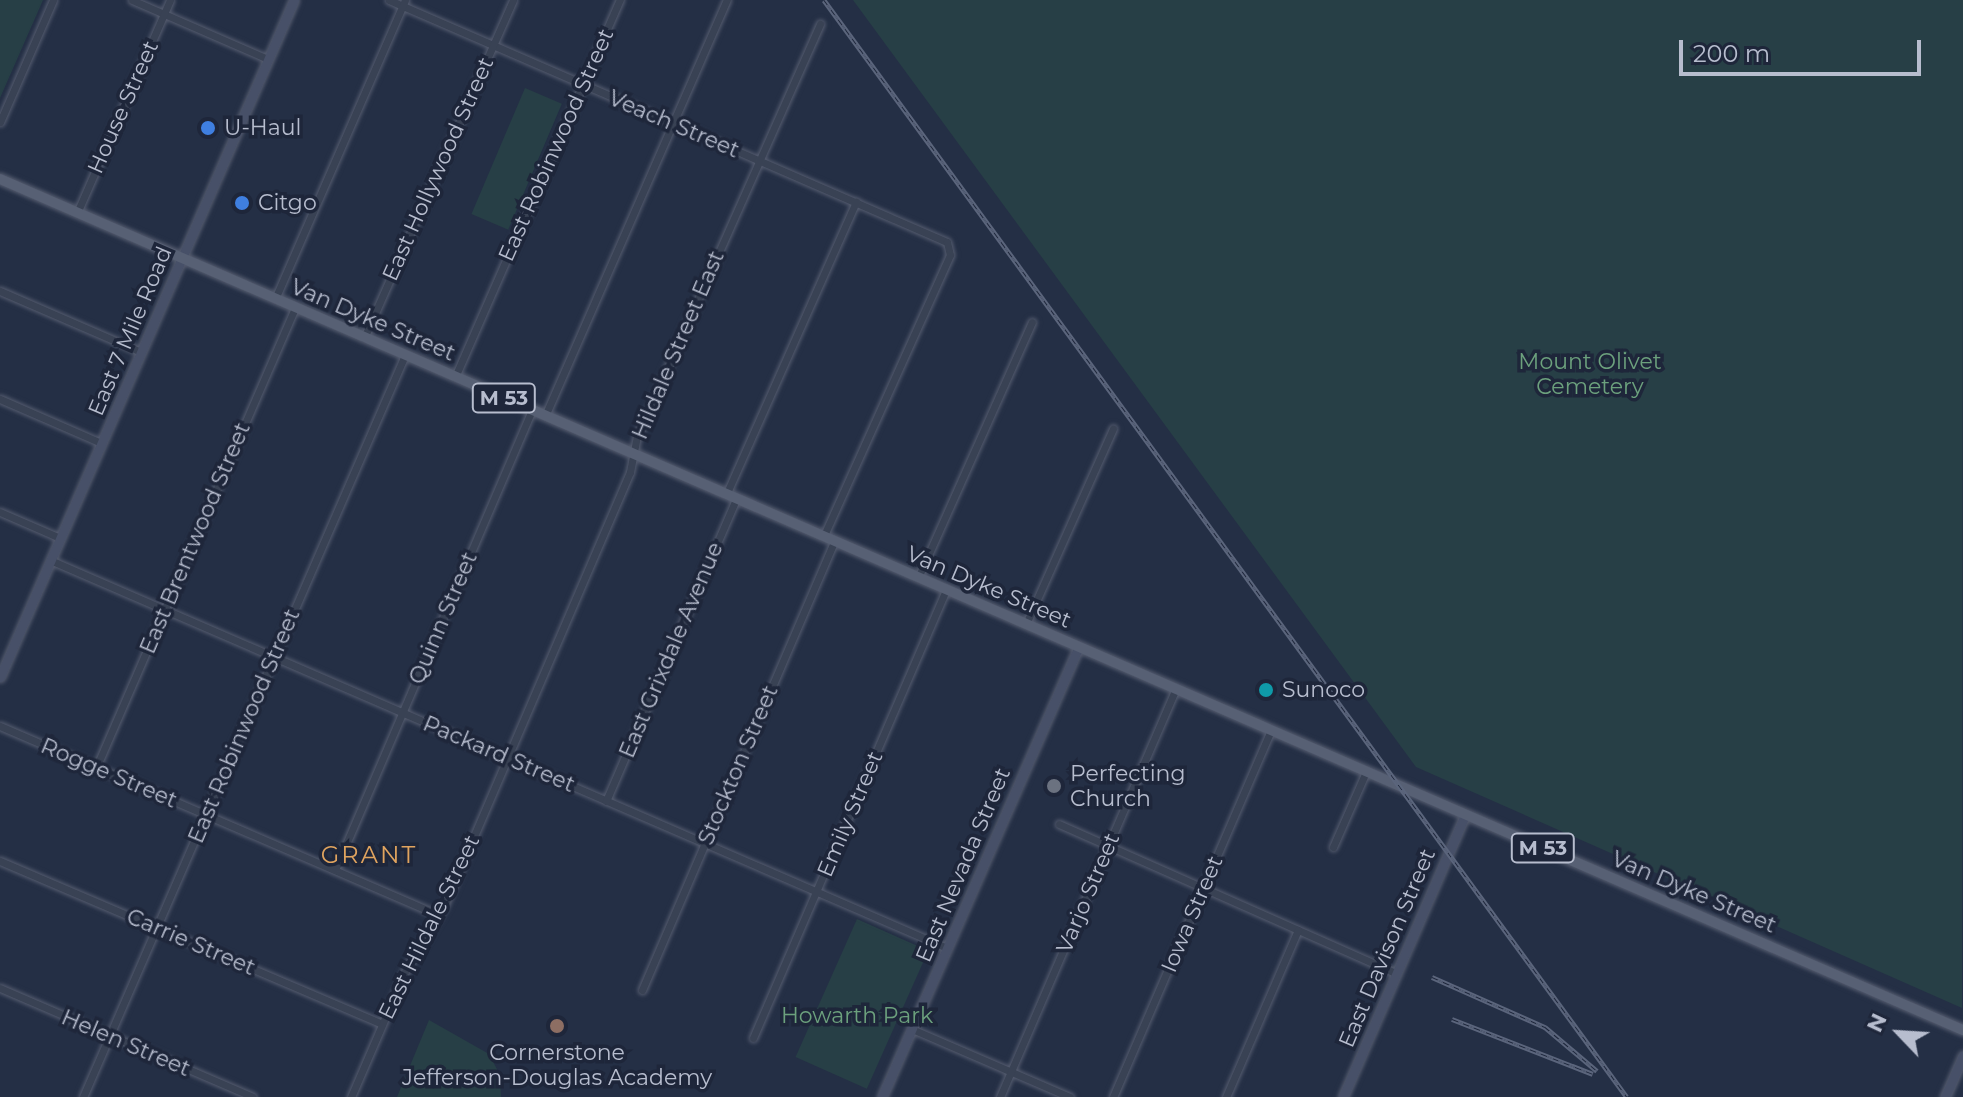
<!DOCTYPE html>
<style>
body{margin:0}
#map{position:relative;width:1963px;height:1097px;overflow:hidden;background:#242f45;font-family:Montserrat,sans-serif}
div>[style]{position:absolute}
[style*='--x']{left:calc(var(--x)*1px);top:calc(var(--y)*1px);width:calc(var(--w)*1px);rotate:calc(var(--a)*1deg)}
.green>*{inset:0;background:#273f46;transform-origin:0 0}
.roads{filter:drop-shadow(0 0 2px #555c6f) drop-shadow(0 0 2px #555c6f)}
.street>*{height:7px;margin:-3.5px;padding:0 3.5px;transform-origin:3.5px;border-radius:3.5px;background:#394254}
.secondary>*{height:9px;margin:-4.5px;padding:0 4.5px;transform-origin:4.5px;border-radius:4.5px;background:#475068}
.primary>*{height:10px;margin:-5px;padding:0 5px;transform-origin:5px;border-radius:5px;background:#576074}
.rail>*{height:5px;margin-top:-2.5px;transform-origin:0;background:repeating-linear-gradient(90deg,#1e263a 0 6px,#5b657c 0 12px);box-sizing:border-box;border-block:2px solid #5b657c}
.dots>*{width:22px;height:22px;translate:-50% -50%;box-sizing:border-box;border:4px solid #1e263a;border-radius:50%}
span{translate:-50% -50%;white-space:nowrap;text-align:center;line-height:1.15;-webkit-text-stroke:7px #1e263a;paint-order:stroke}
.shield-label span{padding:2px 6px;background:#1e263a;border:2px solid;border-radius:6px;-webkit-text-stroke-width:0}
.shield-label{font-size:20px;color:#b7bdce;font-weight:700}
.street-label{font-size:22px;color:#b7bdce}
.poi-label{font-size:22px;color:#b7bdce}
.left{translate:0 -50%;text-align:left}
.park-label{font-size:22px;color:#6ca17d}
.neighbourhood-label{font-size:24px;color:#e0a45f;letter-spacing:2px}
.north{position:absolute;left:1859px;top:993px;width:80px;height:80px;-webkit-text-stroke:6px #1e263a;paint-order:stroke;rotate:295deg;font-size:22px;font-weight:700;line-height:32px;text-align:center;color:#b7bdce}
.north::after{content:'';display:block;margin:auto;width:28px;height:36px;background:#b7bdce;clip-path:polygon(50% 0,100% 100%,50% 72%,0 100%)}
.scale{position:absolute;left:1679px;top:40px;width:242px;height:36px;box-sizing:border-box;border:4px solid #b7bdce;border-top:0;padding-left:10px;font-size:24px;line-height:28px;white-space:nowrap;color:#b7bdce;-webkit-text-stroke:6px #1e263a;paint-order:stroke}
</style>
<div id="map">
<div class="green">
<div style="clip-path:polygon(0 0,43px 0,0 98px)"></div>
<div style="clip-path:polygon(853px 0,1963px 0,1962px 1008px,1416px 767px)"></div>
<div style="left:525px;top:88px;width:40px;height:137px;rotate:23deg"></div>
<div style="left:857px;top:919px;width:78px;height:151px;rotate:24deg"></div>
<div style="clip-path:polygon(429px 1020px,489px 1054px,500px 1075px,501px 1097px,397px 1097px)"></div>
</div>
<div class="roads">
<div class="street">
<div style="--x:132;--y:0;--w:148;--a:23.5"></div>
<div style="--x:389;--y:0;--w:608;--a:23.45"></div>
<div style="--x:947;--y:242;--w:13;--a:77"></div>
<div style="--x:950;--y:255;--w:309;--a:114.2"></div>
<div style="--x:0;--y:122;--w:133;--a:-66.5"></div>
<div style="--x:77;--y:213;--w:232;--a:-66.4"></div>
<div style="--x:0;--y:291;--w:154;--a:23.4"></div>
<div style="--x:275;--y:299;--w:326;--a:-66.5"></div>
<div style="--x:364;--y:338;--w:369;--a:-66.2"></div>
<div style="--x:455;--y:377;--w:412;--a:-66.4"></div>
<div style="--x:0;--y:399;--w:110;--a:23.5"></div>
<div style="--x:545;--y:416;--w:454;--a:-66.4"></div>
<div style="--x:726;--y:495;--w:321;--a:-66.1"></div>
<div style="--x:0;--y:512;--w:65;--a:23.4"></div>
<div style="--x:50;--y:560;--w:977;--a:23.39"></div>
<div style="--x:918;--y:578;--w:280;--a:-66"></div>
<div style="--x:1026;--y:624;--w:214;--a:-66"></div>
<div style="--x:0;--y:726;--w:477;--a:23.3"></div>
<div style="--x:96;--y:768;--w:501;--a:-66.61"></div>
<div style="--x:606;--y:801;--w:329;--a:-66.7"></div>
<div style="--x:1059;--y:824;--w:368;--a:23.9"></div>
<div style="--x:1333;--y:847;--w:82;--a:-66.3"></div>
<div style="--x:0;--y:861;--w:415;--a:23.1"></div>
<div style="--x:335;--y:870;--w:500;--a:-66.82"></div>
<div style="--x:0;--y:988;--w:275;--a:23.3"></div>
<div style="--x:642;--y:990;--w:488;--a:-66.8"></div>
<div style="--x:912;--y:1029;--w:172;--a:23.3"></div>
<div style="--x:753;--y:1038;--w:488;--a:-66.7"></div>
<div style="--x:83;--y:1097;--w:809;--a:-66.54"></div>
<div style="--x:351;--y:1097;--w:139;--a:-66.7"></div>
<div style="--x:406;--y:969;--w:74;--a:-58.9"></div>
<div style="--x:444;--y:906;--w:472;--a:-66.8"></div>
<div style="--x:630;--y:472;--w:36;--a:-79"></div>
<div style="--x:637;--y:437;--w:452;--a:-66.1"></div>
<div style="--x:1000;--y:1097;--w:444;--a:-66.7"></div>
<div style="--x:1113;--y:1097;--w:399;--a:-66.7"></div>
<div style="--x:1226;--y:1097;--w:182;--a:-66.7"></div>
</div>
<div class="secondary">
<div style="--x:0;--y:677;--w:738;--a:-66.53"></div>
<div style="--x:882;--y:1097;--w:491;--a:-66.4"></div>
<div style="--x:1343;--y:1097;--w:307;--a:-66.6"></div>
<div style="--x:1945;--y:1097;--w:45;--a:-66.3"></div>
</div>
<div class="primary">
<div style="--x:0;--y:179;--w:2140;--a:23.44"></div>
</div>
</div>
<div class="rail">
<div style="--x:824;--y:0;--w:1359;--a:53.8"></div>
<div style="--x:1432;--y:977;--w:124;--a:23.9"></div>
<div style="--x:1545;--y:1027;--w:68;--a:40.2"></div>
<div style="--x:1452;--y:1019;--w:151;--a:21.3"></div>
</div>
<div class="dots">
<div style="left:208px;top:128px;background:#3f7fe0"></div>
<div style="left:242px;top:203px;background:#3f7fe0"></div>
<div style="left:1266px;top:690px;background:#0f9aa8"></div>
<div style="left:1054px;top:786px;background:#6b7280"></div>
<div style="left:557px;top:1026px;background:#8d6e63"></div>
</div>
<div class="shield-label">
<span style="left:504px;top:398px">M 53</span>
<span style="left:1543px;top:848px">M 53</span>
</div>
<div class="street-label">
<span style="left:123px;top:107px;rotate:-66deg">House Street</span>
<span style="left:674px;top:124px;rotate:23deg">Veach Street</span>
<span style="left:556px;top:145px;rotate:-66deg">East Robinwood Street</span>
<span style="left:438px;top:169px;rotate:-66deg">East Hollywood Street</span>
<span style="left:373px;top:320px;rotate:23deg">Van Dyke Street</span>
<span style="left:130px;top:331px;rotate:-67deg">East 7 Mile Road</span>
<span style="left:678px;top:345px;rotate:-67deg">Hildale Street East</span>
<span style="left:195px;top:538px;rotate:-67deg">East Brentwood Street</span>
<span style="left:989px;top:587px;rotate:23deg">Van Dyke Street</span>
<span style="left:443px;top:618px;rotate:-67deg">Quinn Street</span>
<span style="left:671px;top:650px;rotate:-67deg">East Grixdale Avenue</span>
<span style="left:244px;top:726px;rotate:-67deg">East Robinwood Street</span>
<span style="left:499px;top:754px;rotate:23deg">Packard Street</span>
<span style="left:738px;top:765px;rotate:-67deg">Stockton Street</span>
<span style="left:109px;top:773px;rotate:23deg">Rogge Street</span>
<span style="left:850px;top:814px;rotate:-67deg">Emily Street</span>
<span style="left:963px;top:865px;rotate:-67deg">East Nevada Street</span>
<span style="left:1694px;top:892px;rotate:23deg">Van Dyke Street</span>
<span style="left:1088px;top:893px;rotate:-67deg">Varjo Street</span>
<span style="left:1192px;top:914px;rotate:-67deg">Iowa Street</span>
<span style="left:429px;top:927px;rotate:-64deg">East Hildale Street</span>
<span style="left:191px;top:942px;rotate:23deg">Carrie Street</span>
<span style="left:1387px;top:948px;rotate:-67deg">East Davison Street</span>
<span style="left:126px;top:1043px;rotate:23deg">Helen Street</span>
</div>
<div class="poi-label">
<span class="left" style="left:224px;top:128px">U-Haul</span>
<span class="left" style="left:258px;top:203px">Citgo</span>
<span class="left" style="left:1282px;top:690px">Sunoco</span>
<span class="left" style="left:1070px;top:786px">Perfecting<br>Church</span>
<span style="left:557px;top:1065px">Cornerstone<br>Jefferson-Douglas Academy</span>
</div>
<div class="park-label">
<span style="left:1590px;top:374px">Mount Olivet<br>Cemetery</span>
<span style="left:857px;top:1016px">Howarth Park</span>
</div>
<div class="neighbourhood-label">
<span style="left:369px;top:855px">GRANT</span>
</div>
<div class="north">N</div>
<div class="scale">200 m</div>
</div>
